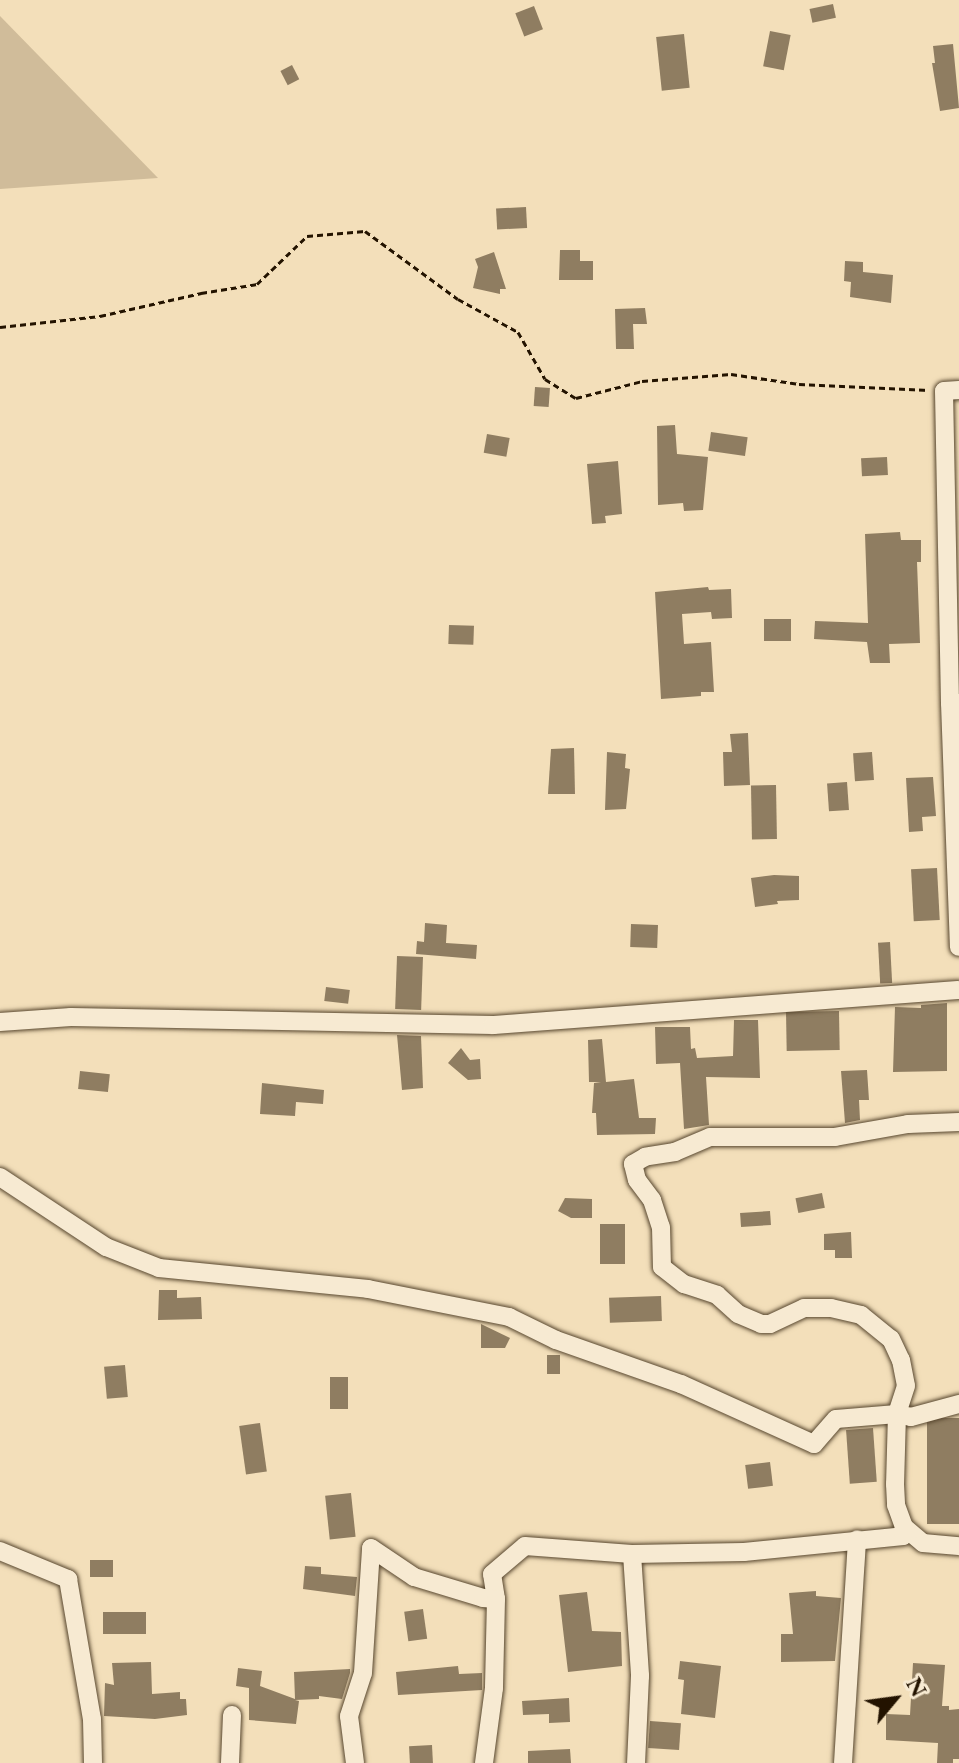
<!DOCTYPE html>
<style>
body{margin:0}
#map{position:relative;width:959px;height:1763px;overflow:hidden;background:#f3dfba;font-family:"EB Garamond",serif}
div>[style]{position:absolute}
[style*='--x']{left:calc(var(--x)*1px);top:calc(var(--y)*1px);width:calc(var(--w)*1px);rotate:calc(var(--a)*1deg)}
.green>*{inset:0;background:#d0bc9a}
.building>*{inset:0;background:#8f7d61;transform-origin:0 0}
.path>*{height:3px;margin-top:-1.5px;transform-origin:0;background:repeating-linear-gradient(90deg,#231300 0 6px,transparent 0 10px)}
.roads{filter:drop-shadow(0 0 2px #57462e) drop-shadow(0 0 2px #57462e)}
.minor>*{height:18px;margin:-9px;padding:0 9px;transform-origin:9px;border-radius:9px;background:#f7ead2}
span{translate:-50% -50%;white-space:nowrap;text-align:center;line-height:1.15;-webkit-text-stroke:6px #f7ead2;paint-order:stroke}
.north{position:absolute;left:855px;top:1659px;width:80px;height:80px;-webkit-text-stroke:6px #f7ead2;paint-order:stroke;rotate:61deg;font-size:22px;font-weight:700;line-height:32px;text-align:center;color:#231300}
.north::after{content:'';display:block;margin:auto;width:28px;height:36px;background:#231300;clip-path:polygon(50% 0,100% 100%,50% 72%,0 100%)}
</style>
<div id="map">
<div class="green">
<div style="clip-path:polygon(0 16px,158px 178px,0 189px)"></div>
</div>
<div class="building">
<div style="left:833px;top:4px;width:14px;height:24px;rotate:78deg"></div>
<div style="left:534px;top:6px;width:25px;height:20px;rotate:69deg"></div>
<div style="left:770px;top:31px;width:21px;height:36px;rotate:11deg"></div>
<div style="left:684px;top:34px;width:54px;height:28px;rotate:84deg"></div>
<div style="clip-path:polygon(953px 44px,959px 108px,940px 111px,932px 63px,935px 63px,933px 46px)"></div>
<div style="left:292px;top:65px;width:16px;height:13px;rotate:63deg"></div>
<div style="left:526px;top:207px;width:21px;height:30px;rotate:87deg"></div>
<div style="clip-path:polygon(560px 250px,580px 250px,580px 261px,593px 261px,593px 280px,559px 280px)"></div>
<div style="clip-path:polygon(494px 252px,506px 289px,500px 289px,500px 294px,473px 288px,478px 267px,475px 259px)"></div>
<div style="clip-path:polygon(845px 261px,863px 262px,863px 272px,893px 275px,891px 303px,850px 297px,851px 282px,844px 281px)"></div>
<div style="clip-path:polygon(645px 308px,647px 324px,633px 324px,634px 349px,616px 349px,615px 309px)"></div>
<div style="left:535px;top:387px;width:15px;height:19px;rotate:4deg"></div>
<div style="clip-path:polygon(675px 425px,677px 454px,708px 457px,703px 510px,684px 511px,683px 503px,658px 505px,657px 426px)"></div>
<div style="left:711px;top:432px;width:37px;height:19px;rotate:8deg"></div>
<div style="left:487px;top:434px;width:23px;height:19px;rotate:10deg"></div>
<div style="left:887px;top:457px;width:18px;height:26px;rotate:87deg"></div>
<div style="clip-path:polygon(618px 461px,622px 514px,605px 516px,606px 523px,592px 524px,587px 464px)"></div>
<div style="clip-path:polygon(900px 532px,901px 540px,921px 540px,921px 562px,917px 562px,920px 643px,889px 644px,890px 663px,870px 663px,867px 642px,814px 639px,815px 621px,868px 623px,865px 534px)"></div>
<div style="clip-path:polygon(708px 587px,709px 590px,731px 589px,732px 618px,712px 619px,711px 612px,682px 614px,684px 644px,711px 642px,714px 692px,701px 692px,701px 696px,661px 699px,655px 592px)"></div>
<div style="left:764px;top:619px;width:27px;height:22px"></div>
<div style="left:449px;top:625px;width:25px;height:19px;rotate:2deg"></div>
<div style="clip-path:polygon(748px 733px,750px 785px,724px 786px,723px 752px,732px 752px,730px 734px)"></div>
<div style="clip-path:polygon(574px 748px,575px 794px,548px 794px,551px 749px)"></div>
<div style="clip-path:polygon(607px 752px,626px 754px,625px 768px,630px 769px,626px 809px,605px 810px)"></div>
<div style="left:872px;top:752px;width:28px;height:19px;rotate:86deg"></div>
<div style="clip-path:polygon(933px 777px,936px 816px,922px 817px,923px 831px,909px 832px,906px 778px)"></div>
<div style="left:847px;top:782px;width:28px;height:20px;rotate:86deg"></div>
<div style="left:776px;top:785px;width:54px;height:25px;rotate:89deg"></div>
<div style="left:937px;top:868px;width:52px;height:26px;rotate:87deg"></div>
<div style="clip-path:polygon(774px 875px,799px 876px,799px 900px,777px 901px,778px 904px,755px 907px,751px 878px)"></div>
<div style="clip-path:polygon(425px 923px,447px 925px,446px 943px,477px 945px,476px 959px,416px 954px,417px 941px,424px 942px)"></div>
<div style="left:631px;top:924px;width:27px;height:23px;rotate:2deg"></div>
<div style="left:890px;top:942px;width:41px;height:12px;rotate:87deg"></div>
<div style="left:397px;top:956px;width:26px;height:53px;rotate:2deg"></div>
<div style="left:326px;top:987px;width:24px;height:14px;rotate:7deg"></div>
<div style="clip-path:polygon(947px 1003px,947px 1071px,893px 1072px,895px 1007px,921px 1008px,921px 1005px)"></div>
<div style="left:839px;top:1011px;width:39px;height:53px;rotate:89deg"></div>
<div style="clip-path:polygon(734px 1020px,758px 1020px,760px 1078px,706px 1077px,709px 1125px,684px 1129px,680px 1063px,656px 1064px,655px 1027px,690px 1027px,691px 1049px,695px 1048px,697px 1058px,733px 1056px)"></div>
<div style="clip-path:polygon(397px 1035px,421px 1036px,423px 1088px,402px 1090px)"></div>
<div style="clip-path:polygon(602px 1039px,606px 1082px,634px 1079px,639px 1118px,656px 1118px,655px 1134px,597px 1135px,596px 1113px,592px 1113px,594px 1083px,601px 1082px,589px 1082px,588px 1040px)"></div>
<div style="clip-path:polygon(461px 1048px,470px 1060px,480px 1059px,481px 1079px,468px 1080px,448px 1063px)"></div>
<div style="clip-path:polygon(867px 1070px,869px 1100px,859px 1100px,860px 1120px,845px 1123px,841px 1071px)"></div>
<div style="left:80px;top:1071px;width:30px;height:18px;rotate:6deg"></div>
<div style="clip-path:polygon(262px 1083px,324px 1090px,323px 1104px,296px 1102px,295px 1116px,260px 1114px)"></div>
<div style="left:822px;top:1193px;width:15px;height:27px;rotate:79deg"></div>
<div style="clip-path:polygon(565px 1198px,592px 1199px,592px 1218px,571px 1218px,558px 1211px)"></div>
<div style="left:770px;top:1211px;width:14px;height:30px;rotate:86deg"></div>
<div style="left:600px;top:1224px;width:25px;height:40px"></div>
<div style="clip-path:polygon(851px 1232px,852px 1258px,835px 1258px,835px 1250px,824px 1250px,824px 1234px)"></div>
<div style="clip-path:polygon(159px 1290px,177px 1290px,177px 1298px,201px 1297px,202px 1319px,158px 1320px)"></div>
<div style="left:661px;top:1296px;width:25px;height:52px;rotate:88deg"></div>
<div style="clip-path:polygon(481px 1324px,510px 1338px,505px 1348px,481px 1348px)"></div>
<div style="left:547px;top:1355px;width:13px;height:19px"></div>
<div style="left:125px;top:1365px;width:32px;height:21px;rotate:85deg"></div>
<div style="left:330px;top:1377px;width:18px;height:32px"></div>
<div style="left:959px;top:1418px;width:106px;height:32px;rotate:90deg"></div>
<div style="left:260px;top:1423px;width:49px;height:21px;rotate:82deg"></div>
<div style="left:873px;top:1428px;width:54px;height:27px;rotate:86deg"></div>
<div style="left:770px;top:1462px;width:24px;height:25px;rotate:83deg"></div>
<div style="left:351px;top:1493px;width:44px;height:26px;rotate:84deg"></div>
<div style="left:90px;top:1560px;width:23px;height:17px"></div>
<div style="clip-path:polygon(305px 1566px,321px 1567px,321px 1574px,357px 1577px,355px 1596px,303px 1589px)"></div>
<div style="clip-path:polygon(816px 1591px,816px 1596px,841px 1598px,835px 1661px,781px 1662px,781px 1634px,793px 1634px,789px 1593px)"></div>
<div style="clip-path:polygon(587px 1592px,592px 1631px,621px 1632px,622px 1666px,568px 1672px,559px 1595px)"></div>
<div style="left:423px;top:1609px;width:30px;height:19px;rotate:82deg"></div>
<div style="left:103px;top:1612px;width:43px;height:22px"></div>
<div style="clip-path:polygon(680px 1661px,721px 1666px,715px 1718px,681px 1714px,684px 1680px,678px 1679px)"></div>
<div style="clip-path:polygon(151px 1662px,152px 1694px,180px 1692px,180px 1699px,186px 1699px,187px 1715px,155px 1719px,104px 1716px,105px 1683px,114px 1685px,112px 1663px)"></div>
<div style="clip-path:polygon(913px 1663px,945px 1665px,942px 1706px,949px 1706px,949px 1710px,959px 1709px,959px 1759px,953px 1759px,953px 1763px,937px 1763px,938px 1743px,886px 1740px,886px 1714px,910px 1715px)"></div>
<div style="clip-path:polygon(458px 1666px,459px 1674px,482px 1673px,482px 1690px,398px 1695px,396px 1672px)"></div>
<div style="clip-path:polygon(238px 1668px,262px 1671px,260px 1686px,295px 1699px,294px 1672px,350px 1669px,350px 1673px,342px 1699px,319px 1696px,319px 1699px,295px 1700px,299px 1701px,296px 1724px,249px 1720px,249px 1688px,236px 1686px)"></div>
<div style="clip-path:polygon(569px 1698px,570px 1722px,549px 1723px,549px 1714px,523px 1715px,522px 1701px)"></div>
<div style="left:650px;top:1721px;width:31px;height:27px;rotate:4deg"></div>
<div style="left:432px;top:1745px;width:18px;height:23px;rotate:87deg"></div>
<div style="clip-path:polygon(570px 1749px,571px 1763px,528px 1763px,528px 1751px)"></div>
</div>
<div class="path">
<div style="--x:0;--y:327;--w:101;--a:-6.3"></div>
<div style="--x:100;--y:316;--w:104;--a:-12.8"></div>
<div style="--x:201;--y:293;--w:57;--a:-9.1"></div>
<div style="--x:257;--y:284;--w:69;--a:-43.8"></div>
<div style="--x:307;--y:236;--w:58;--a:-4.9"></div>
<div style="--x:365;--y:231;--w:115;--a:36.2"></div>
<div style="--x:458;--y:299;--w:68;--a:28.8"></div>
<div style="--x:518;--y:332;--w:54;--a:60.1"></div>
<div style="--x:545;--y:379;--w:36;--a:32"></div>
<div style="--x:576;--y:398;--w:68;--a:-14.4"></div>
<div style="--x:642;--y:381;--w:89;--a:-4.5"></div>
<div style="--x:731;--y:374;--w:69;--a:8.4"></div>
<div style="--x:799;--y:384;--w:130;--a:2.6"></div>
</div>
<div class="roads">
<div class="minor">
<div style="--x:959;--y:390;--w:15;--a:176"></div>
<div style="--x:944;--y:391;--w:312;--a:88.9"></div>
<div style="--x:950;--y:703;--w:9;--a:0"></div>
<div style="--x:950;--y:703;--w:244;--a:87.9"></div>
<div style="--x:0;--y:1022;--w:71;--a:-4"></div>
<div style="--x:71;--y:1017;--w:422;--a:1.1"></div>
<div style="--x:493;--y:1025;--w:467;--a:-4.3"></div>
<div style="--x:959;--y:1122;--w:51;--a:177.8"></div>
<div style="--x:908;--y:1124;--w:74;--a:169.9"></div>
<div style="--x:835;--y:1137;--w:125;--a:180"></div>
<div style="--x:710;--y:1137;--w:38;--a:157"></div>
<div style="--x:675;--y:1152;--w:30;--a:171"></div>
<div style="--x:645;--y:1157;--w:14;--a:150"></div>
<div style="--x:633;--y:1164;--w:16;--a:76"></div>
<div style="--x:637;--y:1180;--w:25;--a:53"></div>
<div style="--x:652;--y:1200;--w:28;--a:72"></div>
<div style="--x:661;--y:1227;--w:40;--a:88.6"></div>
<div style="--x:662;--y:1267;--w:28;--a:38"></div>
<div style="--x:684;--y:1284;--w:35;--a:18"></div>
<div style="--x:717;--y:1295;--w:28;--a:42"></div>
<div style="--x:738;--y:1314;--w:25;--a:23"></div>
<div style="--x:761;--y:1324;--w:9;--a:0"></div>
<div style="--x:770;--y:1324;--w:38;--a:-25"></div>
<div style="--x:804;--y:1308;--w:27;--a:0"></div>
<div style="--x:831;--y:1308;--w:31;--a:13"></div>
<div style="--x:861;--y:1315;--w:38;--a:39"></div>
<div style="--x:891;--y:1339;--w:23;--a:65"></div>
<div style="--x:901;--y:1360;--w:26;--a:79"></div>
<div style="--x:906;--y:1386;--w:29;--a:108"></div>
<div style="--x:897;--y:1414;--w:70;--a:91.6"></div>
<div style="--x:895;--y:1484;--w:21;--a:87"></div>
<div style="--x:896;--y:1505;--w:23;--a:70"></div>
<div style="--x:904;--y:1527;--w:25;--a:40"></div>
<div style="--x:923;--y:1543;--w:36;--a:5"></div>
<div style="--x:0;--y:1177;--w:127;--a:33.4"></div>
<div style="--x:106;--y:1247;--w:57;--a:21.6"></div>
<div style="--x:159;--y:1268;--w:210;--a:5.7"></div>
<div style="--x:368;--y:1289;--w:144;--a:11.2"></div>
<div style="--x:509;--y:1317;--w:52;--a:26.1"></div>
<div style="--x:556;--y:1340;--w:133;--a:19.4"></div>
<div style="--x:681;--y:1384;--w:146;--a:24.3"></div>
<div style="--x:814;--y:1444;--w:33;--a:-49"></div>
<div style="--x:836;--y:1419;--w:61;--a:-4.7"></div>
<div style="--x:897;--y:1414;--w:14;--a:12"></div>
<div style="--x:911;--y:1417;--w:50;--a:-15.2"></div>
<div style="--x:0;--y:1551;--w:74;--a:22.4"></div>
<div style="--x:68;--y:1579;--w:142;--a:80.3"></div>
<div style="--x:92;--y:1719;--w:44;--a:88.7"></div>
<div style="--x:632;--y:1554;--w:122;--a:86.2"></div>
<div style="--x:640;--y:1676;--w:87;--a:92.6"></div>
<div style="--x:496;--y:1599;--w:25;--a:-99"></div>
<div style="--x:492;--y:1574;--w:43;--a:-40.3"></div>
<div style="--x:525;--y:1546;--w:107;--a:4.3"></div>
<div style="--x:632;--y:1554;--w:112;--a:-1"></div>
<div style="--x:744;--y:1552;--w:160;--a:-5.7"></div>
<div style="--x:903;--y:1536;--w:9;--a:-84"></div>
<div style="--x:230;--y:1763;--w:48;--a:-87.6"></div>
<div style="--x:355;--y:1763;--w:47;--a:-97.3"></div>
<div style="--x:349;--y:1716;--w:45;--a:-72"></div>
<div style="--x:363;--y:1673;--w:125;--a:-86.3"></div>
<div style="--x:371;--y:1548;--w:52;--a:34"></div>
<div style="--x:414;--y:1577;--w:72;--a:16.9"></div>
<div style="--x:483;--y:1598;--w:13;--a:4"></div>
<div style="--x:496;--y:1599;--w:89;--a:91.3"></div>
<div style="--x:494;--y:1688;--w:76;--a:97.6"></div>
<div style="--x:843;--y:1763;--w:224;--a:-86.4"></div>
</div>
</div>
<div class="north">N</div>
</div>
